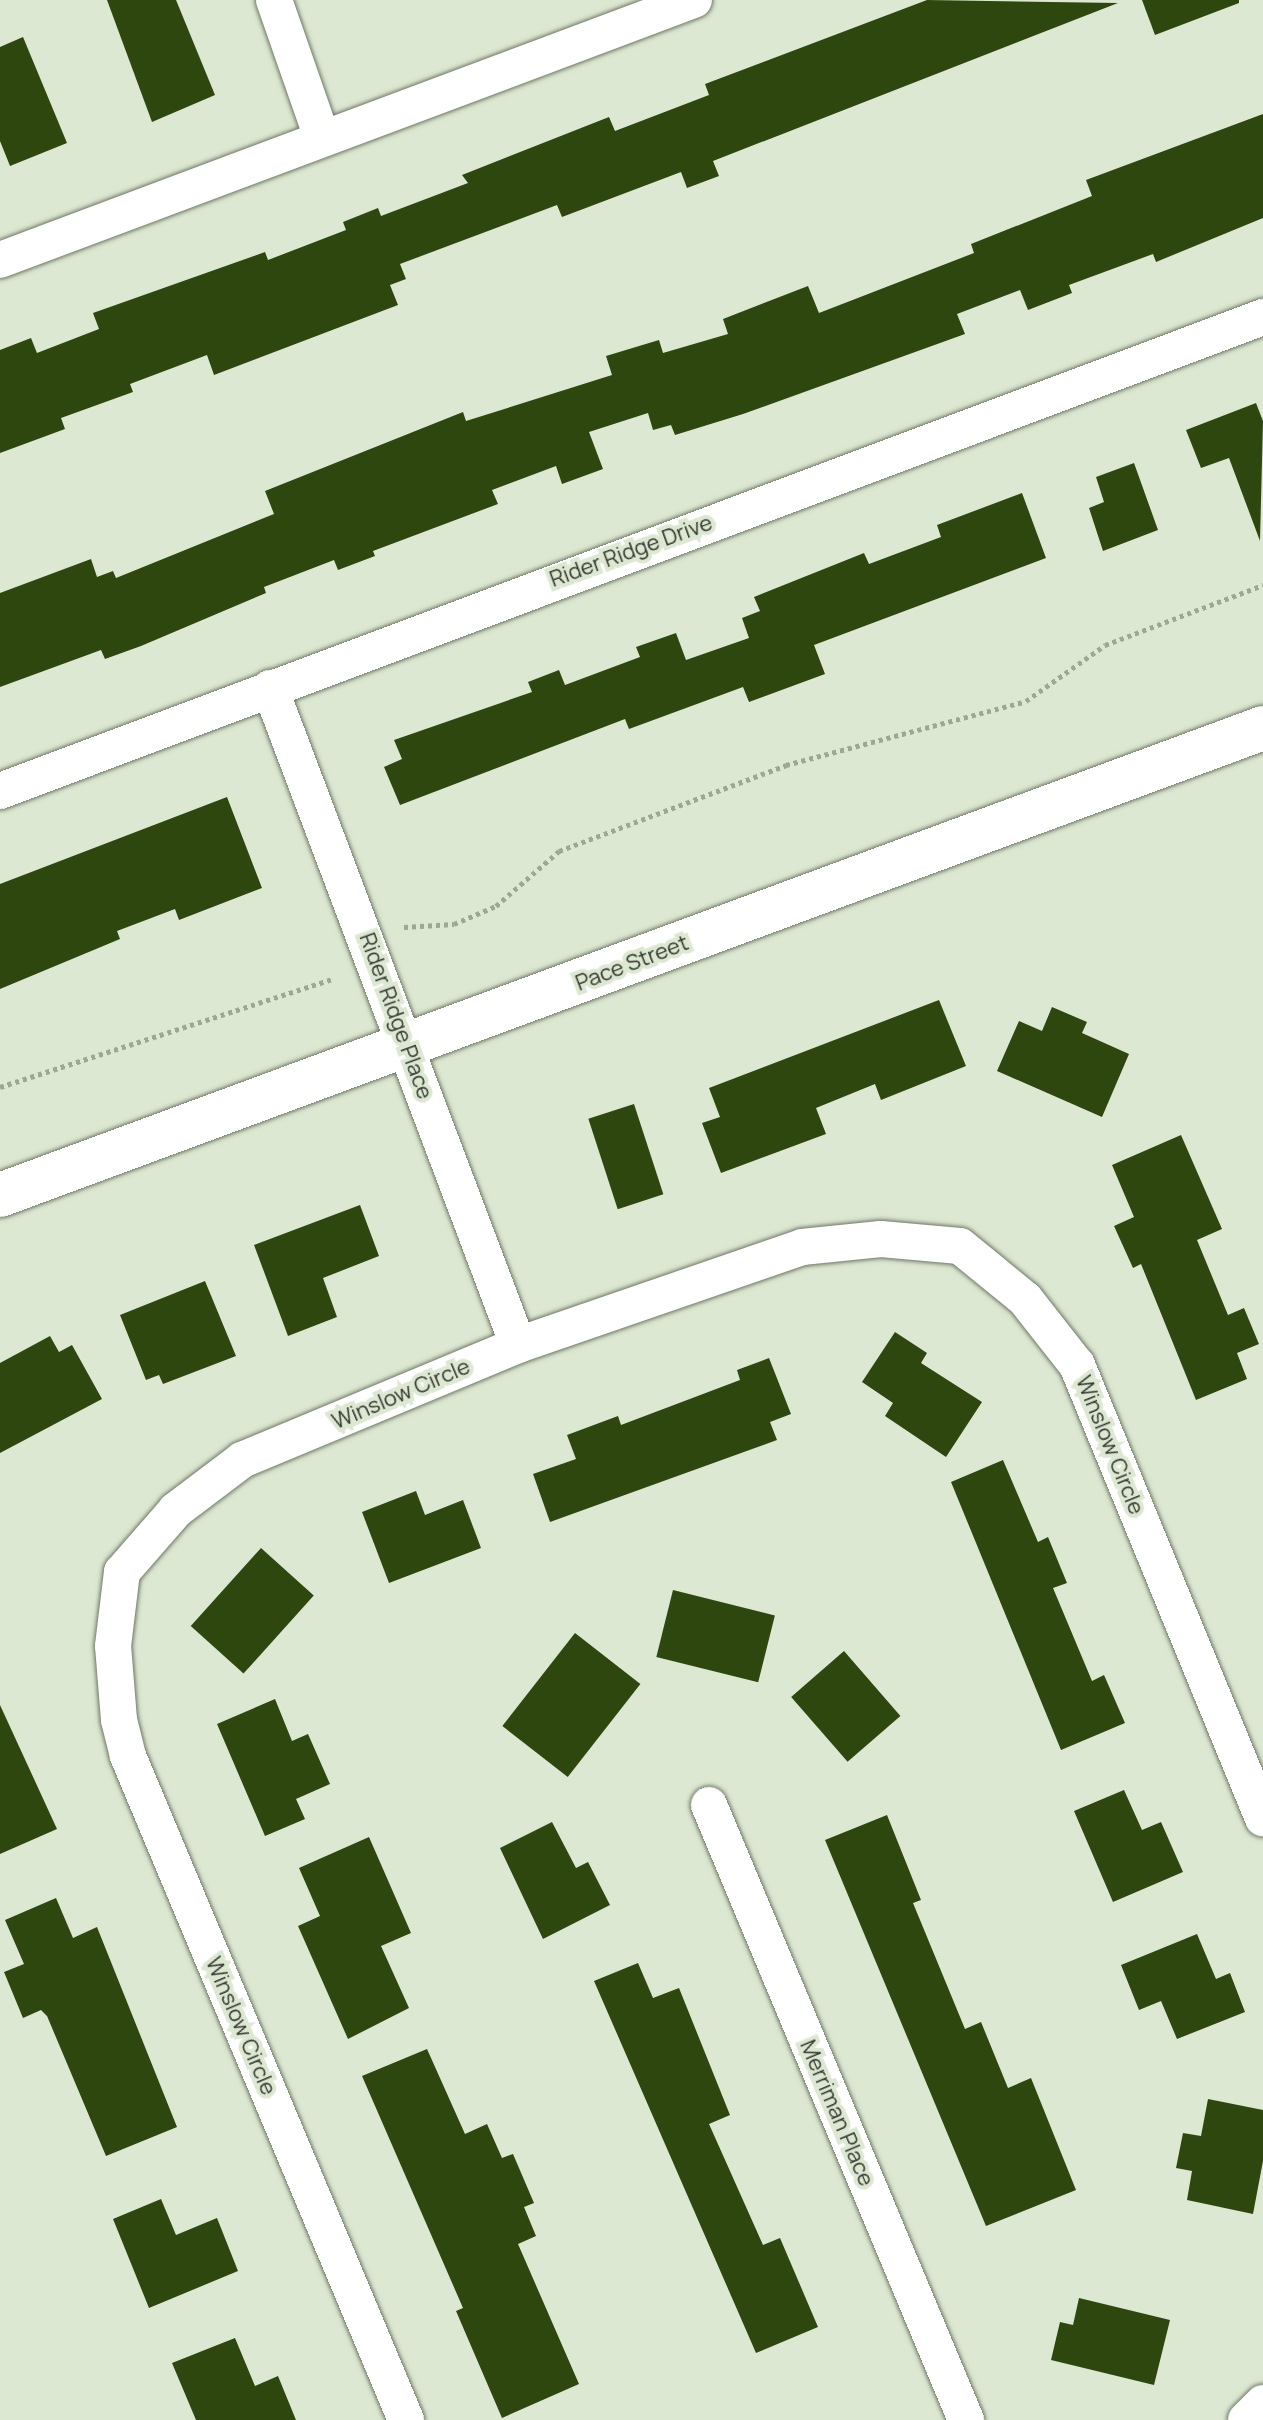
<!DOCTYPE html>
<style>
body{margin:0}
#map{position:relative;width:1263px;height:2420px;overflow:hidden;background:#dce8d2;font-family:Manrope,sans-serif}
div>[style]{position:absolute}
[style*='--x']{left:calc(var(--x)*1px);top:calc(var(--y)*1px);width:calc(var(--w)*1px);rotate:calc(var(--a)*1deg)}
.building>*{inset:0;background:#2e470f;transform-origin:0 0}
.path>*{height:5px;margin-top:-2.5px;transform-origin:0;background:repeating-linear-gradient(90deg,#9ea796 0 4px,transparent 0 8px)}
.roads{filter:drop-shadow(0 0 2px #6e7965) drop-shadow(0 0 2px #6e7965)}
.minor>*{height:36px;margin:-18px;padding:0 18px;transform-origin:18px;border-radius:18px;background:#fff}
.secondary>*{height:44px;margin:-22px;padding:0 22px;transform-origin:22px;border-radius:22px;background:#fff}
span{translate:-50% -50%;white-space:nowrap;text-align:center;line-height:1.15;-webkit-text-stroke:8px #dce8d2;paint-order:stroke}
.street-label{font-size:22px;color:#353931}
</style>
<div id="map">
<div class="building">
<div style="clip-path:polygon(107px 0,176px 0,215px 95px,152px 122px)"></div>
<div style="clip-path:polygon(927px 0,1118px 3px,713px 161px,719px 176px,687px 188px,681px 172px,562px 217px,557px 205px,400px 264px,406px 279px,390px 285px,398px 305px,214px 375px,207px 355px,130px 384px,133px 392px,61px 418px,65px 429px,0 453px,0 350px,31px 338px,37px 353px,99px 329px,93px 313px,265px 252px,268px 260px,346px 230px,343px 222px,378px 208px,381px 216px,468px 183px,462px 175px,609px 117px,615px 131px,709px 95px,705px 84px)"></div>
<div style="clip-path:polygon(1142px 0,1239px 0,1239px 3px,1155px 35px)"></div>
<div style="clip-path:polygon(23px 37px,67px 143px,10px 166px,0 141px,0 47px)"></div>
<div style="clip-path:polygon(1263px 114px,1263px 218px,1156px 262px,1153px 254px,1069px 285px,1072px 293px,1028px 310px,1020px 290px,957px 314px,965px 334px,743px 414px,675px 435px,671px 425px,653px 430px,648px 413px,589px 432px,603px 469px,562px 484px,556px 466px,492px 490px,498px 504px,373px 551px,375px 556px,338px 570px,334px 560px,264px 587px,266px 593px,141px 646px,105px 659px,101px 650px,0 687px,0 593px,91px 559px,97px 577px,113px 571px,116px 578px,274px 514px,265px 491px,463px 412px,466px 421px,612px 375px,606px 356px,659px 340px,663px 353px,728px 334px,723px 319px,808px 286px,819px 313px,974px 253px,971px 244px,1092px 196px,1086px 180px)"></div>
<div style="clip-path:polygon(1256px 403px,1263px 421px,1260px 541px,1229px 458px,1201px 468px,1186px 430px)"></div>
<div style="clip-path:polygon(1134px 463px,1158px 530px,1103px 551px,1089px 508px,1104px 502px,1096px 477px)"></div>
<div style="clip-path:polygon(1022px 493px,1046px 558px,814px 645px,825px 674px,749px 702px,743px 687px,629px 729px,625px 719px,400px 805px,384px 767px,402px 759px,394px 740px,532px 692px,528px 682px,559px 670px,565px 685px,640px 657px,636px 647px,676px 633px,686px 660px,749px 638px,742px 618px,760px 611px,754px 597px,864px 553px,869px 564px,941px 537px,937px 525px)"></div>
<div style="clip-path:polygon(227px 797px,262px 888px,179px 920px,175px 909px,117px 931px,120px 939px,0 989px,0 884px)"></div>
<div style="clip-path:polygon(939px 1000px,966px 1066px,881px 1100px,875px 1084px,816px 1108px,826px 1134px,721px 1173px,702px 1123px,720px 1117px,709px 1088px)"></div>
<div style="clip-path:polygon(1052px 1007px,1087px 1022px,1082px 1033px,1129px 1054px,1102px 1117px,997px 1071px,1019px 1021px,1042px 1031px)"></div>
<div style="left:634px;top:1104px;width:95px;height:48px;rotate:72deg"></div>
<div style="clip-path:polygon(1181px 1135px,1222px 1229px,1197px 1240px,1228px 1315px,1244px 1308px,1259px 1344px,1237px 1353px,1247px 1379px,1196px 1400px,1141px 1264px,1133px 1268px,1114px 1226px,1134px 1217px,1112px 1165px)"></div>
<div style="clip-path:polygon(360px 1205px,379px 1256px,323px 1278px,337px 1317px,288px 1336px,254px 1245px)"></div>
<div style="clip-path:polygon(205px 1281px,236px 1356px,163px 1384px,159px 1375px,146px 1380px,120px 1315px)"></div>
<div style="clip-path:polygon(895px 1332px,927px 1353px,921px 1363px,982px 1402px,946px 1457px,885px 1416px,893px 1403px,862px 1382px)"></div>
<div style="clip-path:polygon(50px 1336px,59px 1352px,72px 1345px,102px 1399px,0 1453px,0 1363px)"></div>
<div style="clip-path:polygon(769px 1358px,791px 1414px,770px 1422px,777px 1440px,550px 1522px,533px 1474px,576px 1459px,567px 1435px,618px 1416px,621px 1425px,740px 1380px,737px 1370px)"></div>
<div style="clip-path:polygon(1003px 1460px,1038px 1542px,1048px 1537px,1067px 1583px,1053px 1588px,1092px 1681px,1104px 1675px,1125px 1723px,1061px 1750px,951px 1482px)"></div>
<div style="clip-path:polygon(416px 1491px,425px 1515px,463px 1500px,481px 1548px,389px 1583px,362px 1512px)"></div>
<div style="left:261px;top:1548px;width:71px;height:105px;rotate:42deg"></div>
<div style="left:673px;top:1590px;width:105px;height:69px;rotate:14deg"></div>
<div style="left:575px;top:1633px;width:83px;height:118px;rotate:38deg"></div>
<div style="left:844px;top:1651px;width:86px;height:70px;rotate:49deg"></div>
<div style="clip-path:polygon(275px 1699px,292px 1741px,308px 1734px,330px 1784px,296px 1799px,305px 1819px,265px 1836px,217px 1724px)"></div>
<div style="clip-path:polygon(0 1705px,57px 1829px,0 1854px)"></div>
<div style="clip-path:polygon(1124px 1790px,1142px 1830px,1161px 1822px,1183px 1872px,1113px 1902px,1074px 1811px)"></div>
<div style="clip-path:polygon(887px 1815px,921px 1900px,913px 1903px,965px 2029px,981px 2022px,1008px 2088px,1031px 2078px,1076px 2190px,986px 2226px,825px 1840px)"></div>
<div style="clip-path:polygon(552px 1822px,576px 1868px,588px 1862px,610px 1905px,543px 1939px,500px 1848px)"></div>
<div style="clip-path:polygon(369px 1837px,411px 1933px,381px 1946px,409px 2008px,348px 2039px,298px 1926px,320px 1916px,299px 1868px)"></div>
<div style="clip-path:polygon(56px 1898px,73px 1938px,97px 1927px,177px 2127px,106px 2156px,47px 2016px,41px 2010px,23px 2018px,4px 1972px,24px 1964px,5px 1920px)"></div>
<div style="clip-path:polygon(1197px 1934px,1216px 1979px,1230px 1973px,1245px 2012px,1177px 2039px,1161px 2001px,1139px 2010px,1121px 1965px)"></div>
<div style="clip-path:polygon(638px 1963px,653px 1998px,679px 1988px,730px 2115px,709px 2124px,763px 2245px,780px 2238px,818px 2327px,756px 2353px,594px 1981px)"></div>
<div style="clip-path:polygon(427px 2049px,465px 2134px,487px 2124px,502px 2158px,513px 2154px,534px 2203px,524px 2207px,536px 2236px,518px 2244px,579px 2384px,502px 2418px,456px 2311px,463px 2308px,362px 2076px)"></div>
<div style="clip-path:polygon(1208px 2099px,1263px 2110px,1263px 2161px,1253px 2214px,1187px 2200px,1192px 2171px,1176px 2168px,1183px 2133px,1201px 2136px)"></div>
<div style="clip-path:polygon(161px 2199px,176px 2235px,217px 2218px,238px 2271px,149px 2308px,113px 2219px)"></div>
<div style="clip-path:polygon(1079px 2298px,1170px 2320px,1154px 2385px,1051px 2360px,1060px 2322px,1073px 2325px)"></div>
<div style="clip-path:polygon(235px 2338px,255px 2386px,278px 2376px,296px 2420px,196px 2420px,172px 2363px)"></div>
</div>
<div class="path">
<div style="--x:404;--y:927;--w:50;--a:-3.4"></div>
<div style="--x:454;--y:924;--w:46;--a:-23.2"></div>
<div style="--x:496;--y:906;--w:84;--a:-41.1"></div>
<div style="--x:559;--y:851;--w:243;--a:-20.7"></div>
<div style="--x:786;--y:765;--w:248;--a:-14.9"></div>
<div style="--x:1026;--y:701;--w:97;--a:-35.3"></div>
<div style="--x:1105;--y:645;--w:169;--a:-20.8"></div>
<div style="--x:0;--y:1087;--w:350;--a:-18"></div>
</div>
<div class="roads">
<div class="minor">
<div style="--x:274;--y:0;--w:146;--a:70.8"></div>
<div style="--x:0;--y:260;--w:741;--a:-20.54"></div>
<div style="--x:270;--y:688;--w:702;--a:69.32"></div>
<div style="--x:0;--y:791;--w:1349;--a:-20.57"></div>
<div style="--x:709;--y:1805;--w:667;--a:67.32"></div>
<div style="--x:406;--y:2420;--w:720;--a:-112.72"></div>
<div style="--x:128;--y:1756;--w:37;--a:-104"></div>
<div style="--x:119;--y:1720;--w:74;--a:-94.6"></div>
<div style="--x:113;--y:1646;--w:75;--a:-83.1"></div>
<div style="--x:122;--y:1572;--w:82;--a:-48.9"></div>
<div style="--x:176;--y:1510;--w:83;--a:-37.1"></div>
<div style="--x:242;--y:1460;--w:299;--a:-22.6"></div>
<div style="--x:518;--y:1345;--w:300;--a:-19"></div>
<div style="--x:802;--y:1247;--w:79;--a:-5.8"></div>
<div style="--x:881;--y:1239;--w:79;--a:5.1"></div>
<div style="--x:960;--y:1246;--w:84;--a:39.2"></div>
<div style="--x:1025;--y:1299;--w:84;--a:51.8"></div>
<div style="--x:1077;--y:1365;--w:490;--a:67.7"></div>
<div style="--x:1246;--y:2420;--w:24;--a:-45"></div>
</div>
<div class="secondary">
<div style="--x:0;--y:1195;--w:1347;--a:-20.29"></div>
</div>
</div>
<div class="street-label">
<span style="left:631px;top:551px;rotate:-20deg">Rider Ridge Drive</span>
<span style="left:632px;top:963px;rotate:-21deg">Pace Street</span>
<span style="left:396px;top:1016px;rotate:70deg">Rider Ridge Place</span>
<span style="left:401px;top:1394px;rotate:-23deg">Winslow Circle</span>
<span style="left:1110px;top:1445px;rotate:68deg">Winslow Circle</span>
<span style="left:241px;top:2026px;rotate:67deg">Winslow Circle</span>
<span style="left:837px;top:2113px;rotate:67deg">Merriman Place</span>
</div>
</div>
